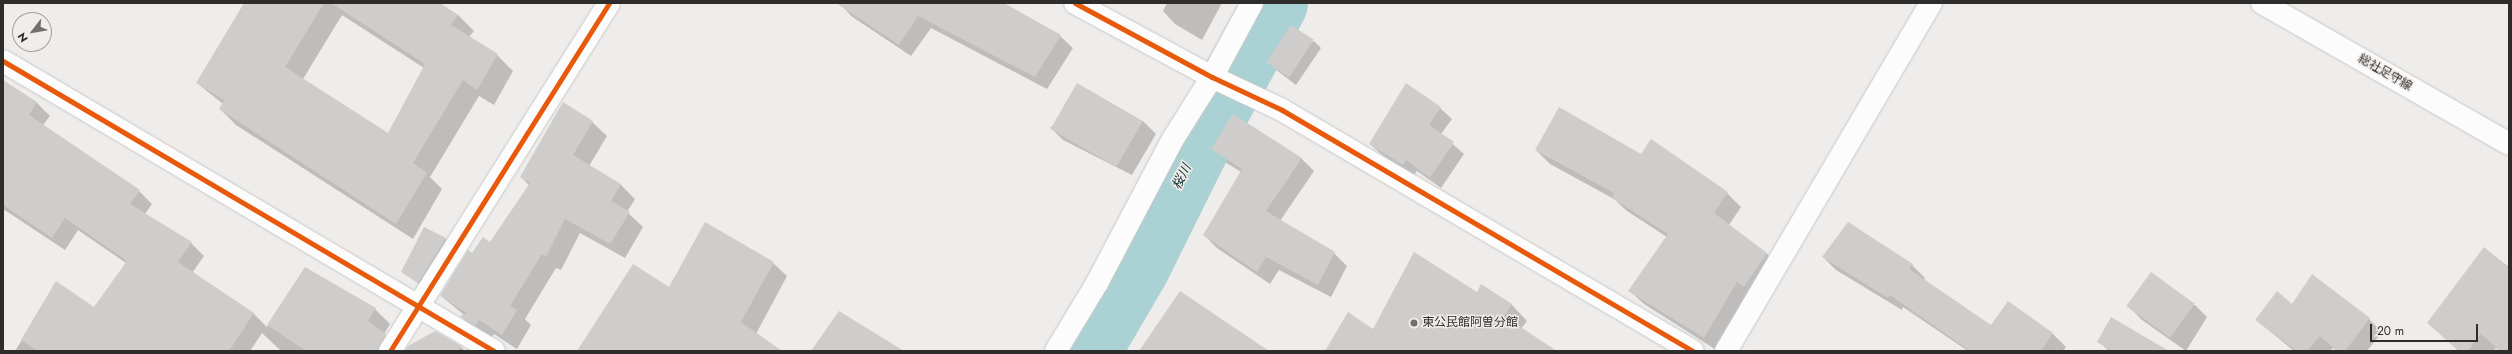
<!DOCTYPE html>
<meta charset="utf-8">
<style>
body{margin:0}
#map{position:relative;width:2512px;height:354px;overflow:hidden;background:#efedeb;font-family:Jost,"Noto Sans JP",sans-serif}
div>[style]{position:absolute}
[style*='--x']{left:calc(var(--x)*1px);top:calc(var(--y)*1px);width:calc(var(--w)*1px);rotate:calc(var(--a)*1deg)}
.shadow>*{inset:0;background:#0003}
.river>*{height:65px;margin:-32.5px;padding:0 32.5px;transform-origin:32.5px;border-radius:32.5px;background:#aad2d4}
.building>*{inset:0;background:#cecdcb;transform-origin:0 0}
.roads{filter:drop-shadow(0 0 1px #c9c8c7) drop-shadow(0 0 1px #c9c8c7)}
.minor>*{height:22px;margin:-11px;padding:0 11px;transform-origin:11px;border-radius:11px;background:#fdfcfc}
.major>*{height:22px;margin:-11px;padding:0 11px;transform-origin:11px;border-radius:11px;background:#fdfcfc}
.cycleway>*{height:5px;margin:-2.5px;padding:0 2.5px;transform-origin:2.5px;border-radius:2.5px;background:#e8590c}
.dots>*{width:11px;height:11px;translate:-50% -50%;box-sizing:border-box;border:2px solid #f0edea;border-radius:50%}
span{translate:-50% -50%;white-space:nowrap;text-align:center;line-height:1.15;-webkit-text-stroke:3px #f0edea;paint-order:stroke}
.street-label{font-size:12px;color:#2e2d2c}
.poi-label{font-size:12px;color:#2e2d2c}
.left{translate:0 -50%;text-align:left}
.water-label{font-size:13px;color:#143234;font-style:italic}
.frame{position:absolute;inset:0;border:4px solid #2e2d2c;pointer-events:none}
.north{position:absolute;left:12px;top:12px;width:40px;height:40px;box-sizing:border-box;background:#f0edea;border:1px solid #a2a09e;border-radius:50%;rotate:239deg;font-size:11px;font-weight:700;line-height:16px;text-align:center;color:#2e2d2c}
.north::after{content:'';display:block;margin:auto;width:14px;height:18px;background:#72706f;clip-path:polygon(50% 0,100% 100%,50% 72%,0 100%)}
.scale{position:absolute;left:2370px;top:324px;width:108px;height:18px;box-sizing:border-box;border:2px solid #2e2d2c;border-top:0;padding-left:5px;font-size:12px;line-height:14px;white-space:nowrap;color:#2e2d2c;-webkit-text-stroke:3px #f0edea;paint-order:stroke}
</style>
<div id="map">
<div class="shadow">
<div style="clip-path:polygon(evenodd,245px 3px,438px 3px,458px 15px,474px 31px,469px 37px,497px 55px,513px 71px,494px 105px,479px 96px,430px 177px,442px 189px,413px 239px,236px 125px,220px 109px,223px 104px,197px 83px,245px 3px,342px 15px,424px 68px,389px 134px,303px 79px,342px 15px)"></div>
<div style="clip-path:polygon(840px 3px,1002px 3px,1060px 36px,1073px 48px,1047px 89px,931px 28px,911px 56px,851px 16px)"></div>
<div style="clip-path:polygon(1167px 3px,1222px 3px,1202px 40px,1175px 24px,1163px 11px)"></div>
<div style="clip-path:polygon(1314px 41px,1321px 48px,1296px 85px,1267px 63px)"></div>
<div style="clip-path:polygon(3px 81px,37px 103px,50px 116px,43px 125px,139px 191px,152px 204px,145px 214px,191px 243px,204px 256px,192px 273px,254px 314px,267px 327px,306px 268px,375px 309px,390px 324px,384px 334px,399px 351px,281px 351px,262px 333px,250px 351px,15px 351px,57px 283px,94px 308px,126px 263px,78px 230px,65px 250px,3px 209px)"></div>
<div style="clip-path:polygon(1440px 108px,1452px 119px,1441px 134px,1464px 154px,1441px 188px,1417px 171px,1414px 175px,1382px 155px,1370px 144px)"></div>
<div style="clip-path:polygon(1143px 121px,1156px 134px,1132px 175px,1063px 140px,1050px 127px)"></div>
<div style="clip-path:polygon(592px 122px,607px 136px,589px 166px,620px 184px,635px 199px,627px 212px,643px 227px,625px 258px,580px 233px,561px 270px,556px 268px,525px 319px,531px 325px,517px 349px,494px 334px,490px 339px,476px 331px,462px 317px,464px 315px,441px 296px,473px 254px,490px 243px,529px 185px,521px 177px)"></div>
<div style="clip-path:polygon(1213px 149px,1301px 158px,1314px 171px,1280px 221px,1334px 253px,1347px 266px,1331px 297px,1279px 270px,1270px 284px,1217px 248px,1204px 235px,1241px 172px,1225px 162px)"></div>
<div style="clip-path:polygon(1536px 150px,1641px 155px,1727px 193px,1741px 207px,1729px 225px,1766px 253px,1780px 267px,1718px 351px,1644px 304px,1630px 291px,1667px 237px,1627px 211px,1614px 199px,1550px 164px)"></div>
<div style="clip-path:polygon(1848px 223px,1912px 265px,1925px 278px,1924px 280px,1991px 326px,2009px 303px,2053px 334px,2066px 347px,2063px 351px,1968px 351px,1903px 307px,1902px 310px,1836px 270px,1823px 257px)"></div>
<div style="clip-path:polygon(425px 228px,446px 239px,453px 247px,426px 289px,403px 272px)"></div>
<div style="clip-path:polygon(2484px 248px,2509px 267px,2509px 351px,2499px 351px,2496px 348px,2493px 351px,2459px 351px,2443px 337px)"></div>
<div style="clip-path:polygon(773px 263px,787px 276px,756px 334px,780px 351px,578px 351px,670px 288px)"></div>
<div style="clip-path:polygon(2313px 276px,2369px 319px,2382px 332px,2367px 351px,2337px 351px,2333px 348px,2330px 351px,2294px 351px,2256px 320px,2292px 305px)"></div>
<div style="clip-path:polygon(1482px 286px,1512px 305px,1527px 321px,1521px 329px,1555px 351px,1373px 351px,1477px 293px)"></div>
<div style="clip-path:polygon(2195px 305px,2207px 317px,2186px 351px,2142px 320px,2129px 307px)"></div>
<div style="clip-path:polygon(435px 332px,461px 347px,465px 351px,405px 351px)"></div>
<div style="clip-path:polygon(2098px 341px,2143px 351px,2109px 351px)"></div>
</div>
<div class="river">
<div style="--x:1088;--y:351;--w:95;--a:-59.7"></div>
<div style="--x:1136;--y:269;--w:133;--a:-63.6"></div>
<div style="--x:1195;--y:150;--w:167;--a:-61.4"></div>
</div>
<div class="building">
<div style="clip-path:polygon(244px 3px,324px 3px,285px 67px,388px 133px,425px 64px,331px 3px,440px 3px,458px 15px,451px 25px,498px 54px,477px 90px,463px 80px,413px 163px,427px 173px,396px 224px,219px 109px,224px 100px,196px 83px)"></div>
<div style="clip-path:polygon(836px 3px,1004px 3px,1061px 35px,1035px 77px,918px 16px,899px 45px)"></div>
<div style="left:1291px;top:25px;width:27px;height:45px;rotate:33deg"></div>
<div style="clip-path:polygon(3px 80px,37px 102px,29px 115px,140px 190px,130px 204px,192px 242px,178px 262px,254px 313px,229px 351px,38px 351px,21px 340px,56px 281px,94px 307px,127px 261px,65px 218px,52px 238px,3px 205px)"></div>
<div style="left:1077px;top:83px;width:76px;height:53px;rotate:30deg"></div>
<div style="clip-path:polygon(1406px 83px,1441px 107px,1429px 125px,1454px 142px,1430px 178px,1406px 160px,1403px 165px,1369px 144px)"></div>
<div style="clip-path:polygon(563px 102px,593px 121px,573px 155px,621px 184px,611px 201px,630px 212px,610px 244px,565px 219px,546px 257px,542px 254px,510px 306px,517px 310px,502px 335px,479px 320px,475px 326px,460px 316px,467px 313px,440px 296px,468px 250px,472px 253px,483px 237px,490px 242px,530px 183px,520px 177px)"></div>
<div style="clip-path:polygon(1559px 107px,1641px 154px,1651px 139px,1728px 192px,1714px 213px,1767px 253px,1744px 287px,1737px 282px,1704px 338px,1628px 291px,1668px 234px,1612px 198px,1614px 193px,1535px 150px)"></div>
<div style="clip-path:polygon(1233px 114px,1302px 158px,1266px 211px,1335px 252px,1318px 285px,1266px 257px,1257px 272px,1203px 235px,1242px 169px,1211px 149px)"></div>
<div style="clip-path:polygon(705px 222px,774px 262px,741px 322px,782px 351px,577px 351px,633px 264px,669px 287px)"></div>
<div style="clip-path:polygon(1848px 222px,1913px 264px,1909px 269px,1991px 325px,2008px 301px,2053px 333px,2041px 351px,1970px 351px,1890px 295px,1888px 298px,1822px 257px)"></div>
<div style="clip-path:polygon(424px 227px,446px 238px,418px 283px,401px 272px)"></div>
<div style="clip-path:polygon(2484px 247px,2509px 268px,2509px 351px,2500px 351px,2481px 334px,2468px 351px,2459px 351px,2427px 323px)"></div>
<div style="clip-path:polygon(1414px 252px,1477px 292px,1481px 284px,1512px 304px,1504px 316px,1557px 351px,1325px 351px,1348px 312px,1373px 329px)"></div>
<div style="clip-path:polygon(305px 267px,376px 308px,368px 321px,386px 334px,378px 351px,306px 351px,267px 325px)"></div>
<div style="left:2151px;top:272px;width:54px;height:42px;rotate:36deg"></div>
<div style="clip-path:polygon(2312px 274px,2370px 318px,2345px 351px,2337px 351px,2320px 336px,2307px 351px,2297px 351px,2255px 320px,2277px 291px,2292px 304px)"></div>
<div style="clip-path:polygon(1180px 291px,1269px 351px,1139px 351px)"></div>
<div style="clip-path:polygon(839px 311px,904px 351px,811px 351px)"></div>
<div style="clip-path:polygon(2111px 317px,2169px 351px,2112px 351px,2097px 342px)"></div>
<div style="clip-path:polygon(435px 331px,461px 346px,458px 351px,405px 351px,408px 346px)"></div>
</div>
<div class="roads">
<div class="minor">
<div style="--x:1075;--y:3;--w:156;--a:28.4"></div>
<div style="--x:1212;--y:77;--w:77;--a:25.2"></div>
<div style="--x:1282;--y:110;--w:476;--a:30.4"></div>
<div style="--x:3;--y:61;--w:570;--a:30.57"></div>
<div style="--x:390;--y:351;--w:411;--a:-57.8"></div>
<div style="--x:1056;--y:351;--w:79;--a:-58.9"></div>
<div style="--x:1097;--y:283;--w:163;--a:-62.2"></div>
<div style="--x:1173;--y:139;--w:73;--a:-57.8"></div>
<div style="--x:1212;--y:77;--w:84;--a:-61.6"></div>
<div style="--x:1726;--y:351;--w:404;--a:-59.5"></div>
</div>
<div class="major">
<div style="--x:2262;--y:3;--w:284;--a:29.7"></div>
</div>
</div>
<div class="cycleway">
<div style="--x:1075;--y:3;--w:156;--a:28.4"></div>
<div style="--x:1212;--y:77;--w:77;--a:25.2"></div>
<div style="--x:1282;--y:110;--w:476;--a:30.4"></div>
<div style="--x:3;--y:61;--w:570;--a:30.57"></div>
<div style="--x:390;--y:351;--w:411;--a:-57.8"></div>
</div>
<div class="dots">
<div style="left:1414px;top:323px;background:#72706f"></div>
</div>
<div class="street-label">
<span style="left:2385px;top:73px;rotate:30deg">総社足守線</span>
</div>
<div class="poi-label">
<span class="left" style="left:1422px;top:323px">東公民館阿曽分館</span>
</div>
<div class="water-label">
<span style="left:1182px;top:177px;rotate:-63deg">桜川</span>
</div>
<div class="frame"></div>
<div class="north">N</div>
<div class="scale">20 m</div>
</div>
